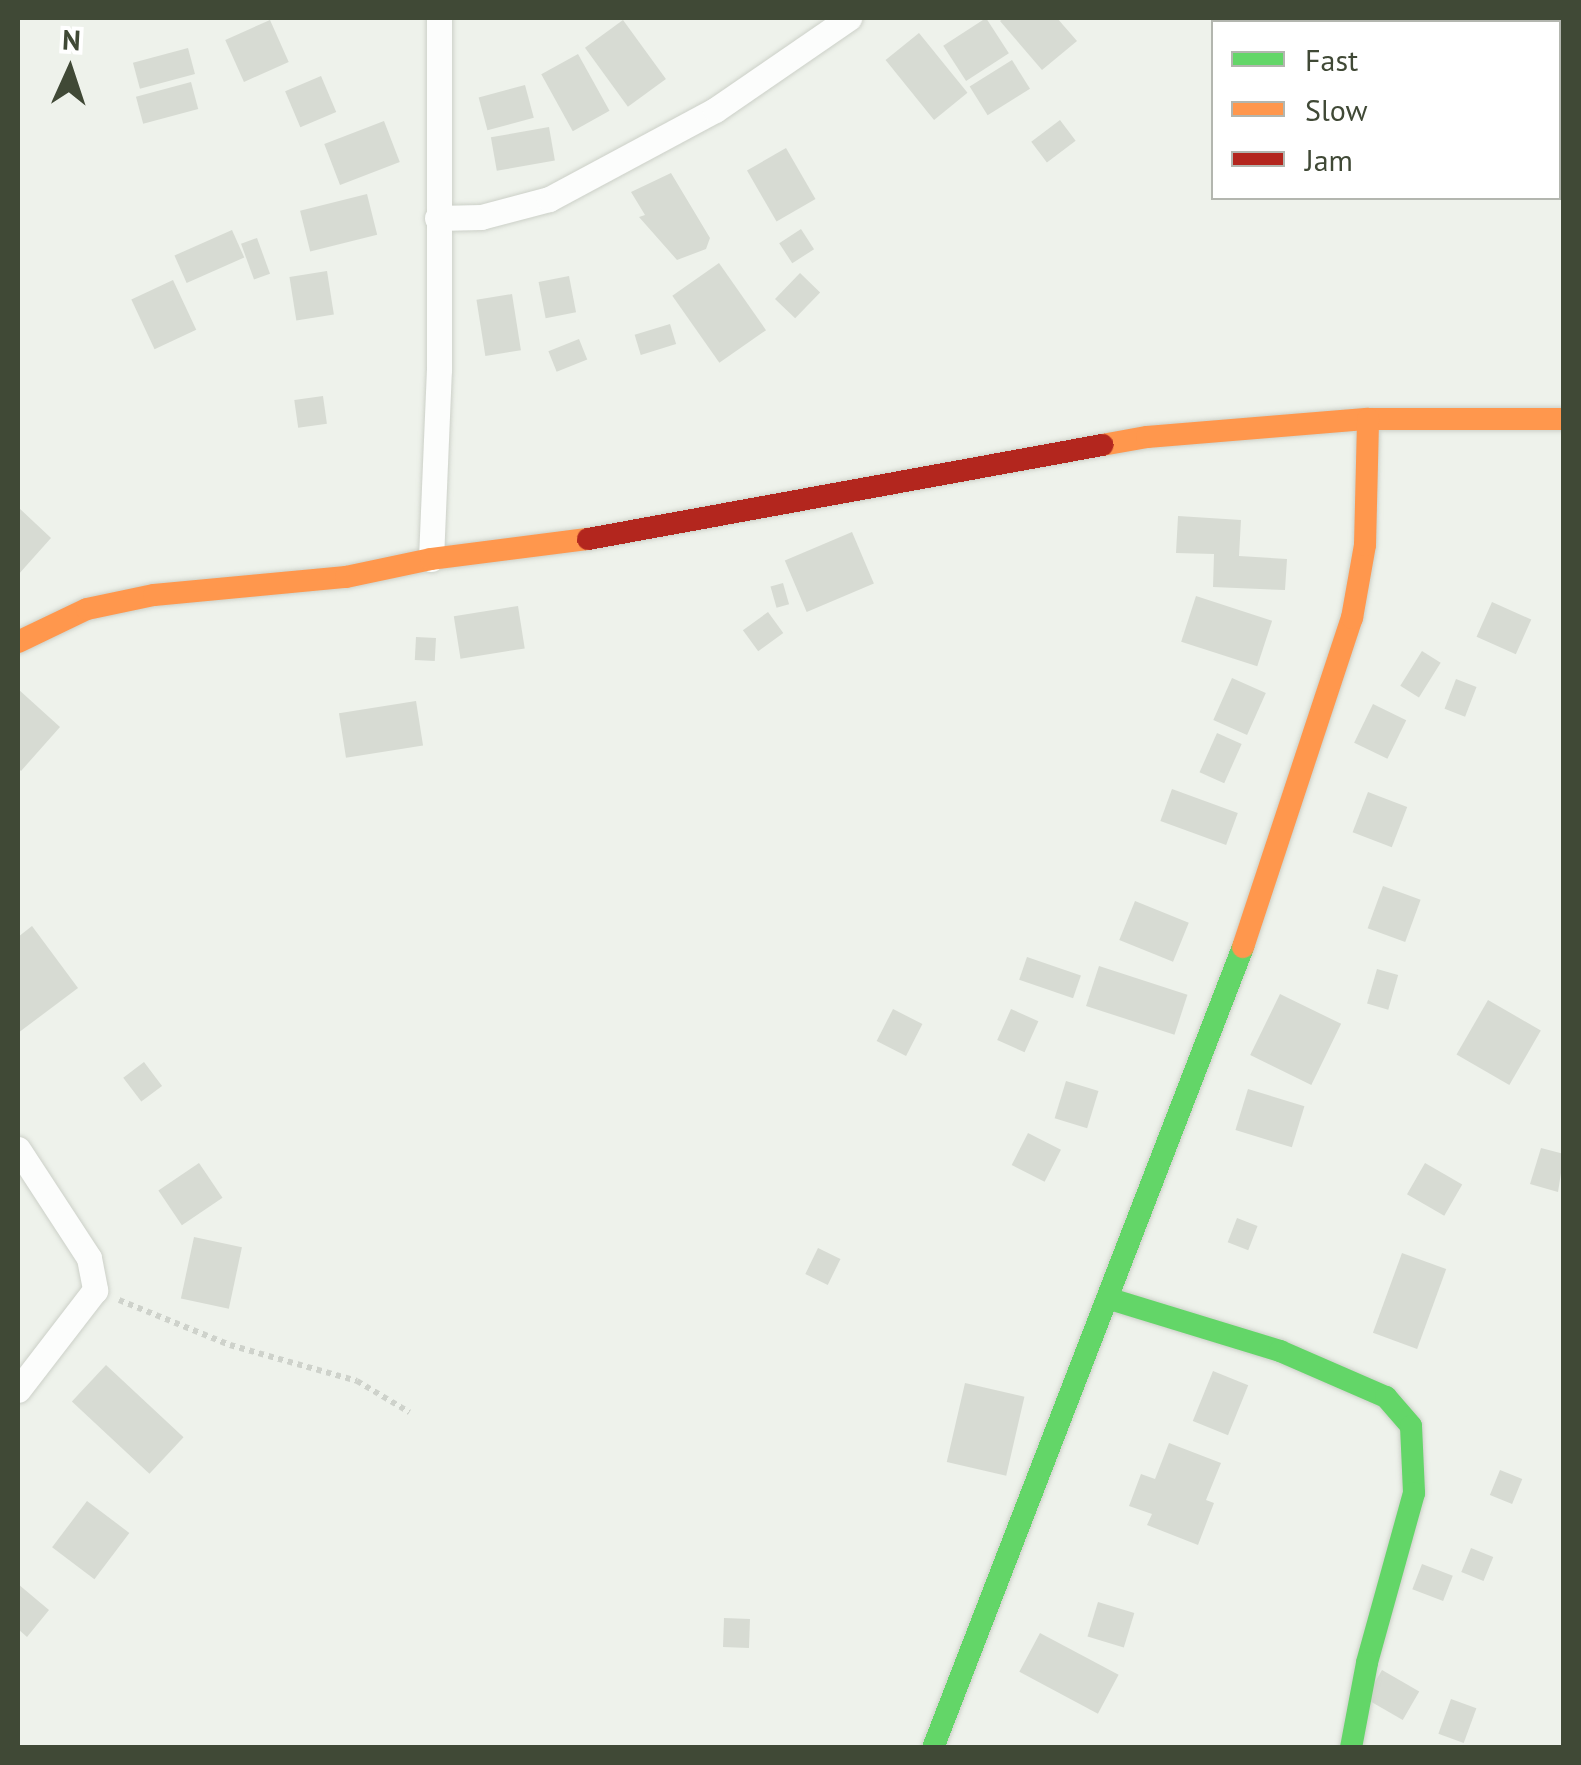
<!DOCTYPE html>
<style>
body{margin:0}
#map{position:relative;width:1581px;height:1765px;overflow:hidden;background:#eef2eb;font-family:"PT Sans",sans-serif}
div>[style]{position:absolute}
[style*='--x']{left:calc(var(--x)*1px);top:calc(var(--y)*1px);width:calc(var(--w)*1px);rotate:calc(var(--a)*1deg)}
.building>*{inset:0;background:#d7dbd3;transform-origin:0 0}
.path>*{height:6px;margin-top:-3px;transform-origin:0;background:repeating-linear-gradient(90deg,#ced2cb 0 5px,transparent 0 10px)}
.roads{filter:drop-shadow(0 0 2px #ccd0c8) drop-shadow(0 0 2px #ccd0c8)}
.street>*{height:25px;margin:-12.5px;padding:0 12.5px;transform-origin:12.5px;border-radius:12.5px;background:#fcfdfc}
.fast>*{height:22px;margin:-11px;padding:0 11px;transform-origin:11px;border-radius:11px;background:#63d668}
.slow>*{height:22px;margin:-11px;padding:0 11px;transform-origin:11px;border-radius:11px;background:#ff974d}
.jam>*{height:22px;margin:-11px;padding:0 11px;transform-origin:11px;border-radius:11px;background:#b3261e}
span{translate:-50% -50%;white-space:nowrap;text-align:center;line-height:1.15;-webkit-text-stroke:9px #fff;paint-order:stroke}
.frame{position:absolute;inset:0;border:20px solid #404936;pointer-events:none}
.legend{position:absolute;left:1211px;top:20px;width:350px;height:180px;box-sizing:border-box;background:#fff;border:2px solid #b3b6af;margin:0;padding:12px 18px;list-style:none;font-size:30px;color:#404936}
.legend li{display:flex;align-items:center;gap:20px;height:50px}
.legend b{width:50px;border:2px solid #b3b6af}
.north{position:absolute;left:20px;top:20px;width:100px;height:100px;-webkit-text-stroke:8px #fff;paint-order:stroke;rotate:3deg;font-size:28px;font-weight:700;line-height:40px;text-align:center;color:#404936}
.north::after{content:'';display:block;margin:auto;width:35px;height:45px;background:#404936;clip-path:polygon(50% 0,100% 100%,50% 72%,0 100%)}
</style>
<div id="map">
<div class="building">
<div style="left:986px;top:18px;width:42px;height:51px;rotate:57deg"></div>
<div style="clip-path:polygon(1004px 18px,1057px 18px,1077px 41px,1042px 70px,1000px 21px)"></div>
<div style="left:270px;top:20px;width:46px;height:49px;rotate:66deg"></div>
<div style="left:623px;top:20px;width:73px;height:47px;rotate:54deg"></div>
<div style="left:919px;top:33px;width:77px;height:43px;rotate:51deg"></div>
<div style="left:188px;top:48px;width:27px;height:57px;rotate:75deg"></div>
<div style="left:578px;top:54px;width:65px;height:42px;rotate:61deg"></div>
<div style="left:1012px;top:60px;width:34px;height:50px;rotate:58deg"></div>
<div style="left:321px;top:76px;width:39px;height:39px;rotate:67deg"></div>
<div style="left:191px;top:82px;width:28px;height:57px;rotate:75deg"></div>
<div style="left:525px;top:85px;width:34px;height:48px;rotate:75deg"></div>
<div style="left:1060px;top:120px;width:26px;height:36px;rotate:53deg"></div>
<div style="left:384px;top:121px;width:44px;height:64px;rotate:69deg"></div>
<div style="left:549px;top:127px;width:34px;height:59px;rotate:80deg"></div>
<div style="left:786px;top:148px;width:59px;height:45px;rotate:60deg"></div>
<div style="clip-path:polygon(671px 173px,710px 238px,706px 249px,677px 260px,639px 217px,645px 215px,631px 192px)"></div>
<div style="left:367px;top:194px;width:42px;height:69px;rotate:76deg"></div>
<div style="left:801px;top:229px;width:24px;height:26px;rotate:57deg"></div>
<div style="left:232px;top:230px;width:30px;height:63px;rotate:66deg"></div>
<div style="left:257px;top:238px;width:38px;height:17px;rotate:70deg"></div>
<div style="left:719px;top:263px;width:82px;height:57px;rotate:55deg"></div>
<div style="left:327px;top:271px;width:44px;height:38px;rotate:81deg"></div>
<div style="left:800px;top:273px;width:28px;height:36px;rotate:44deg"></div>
<div style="left:569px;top:276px;width:37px;height:31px;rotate:79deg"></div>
<div style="left:173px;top:280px;width:55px;height:46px;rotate:65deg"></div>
<div style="left:512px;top:294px;width:57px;height:36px;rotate:81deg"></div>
<div style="left:670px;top:324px;width:21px;height:37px;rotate:73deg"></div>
<div style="left:579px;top:339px;width:22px;height:33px;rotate:68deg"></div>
<div style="left:323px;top:396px;width:28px;height:29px;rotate:82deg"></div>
<div style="clip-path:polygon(18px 507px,51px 538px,18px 575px)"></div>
<div style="clip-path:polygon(1178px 516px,1241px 520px,1239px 556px,1287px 559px,1285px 590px,1213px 587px,1214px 554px,1176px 553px)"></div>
<div style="left:852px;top:532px;width:56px;height:73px;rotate:67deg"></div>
<div style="left:783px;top:583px;width:22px;height:13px;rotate:74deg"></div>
<div style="left:1196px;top:596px;width:80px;height:48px;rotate:18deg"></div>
<div style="left:1492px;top:602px;width:43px;height:38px;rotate:24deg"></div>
<div style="left:518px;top:606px;width:43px;height:65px;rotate:81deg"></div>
<div style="left:768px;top:612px;width:26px;height:31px;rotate:54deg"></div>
<div style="left:416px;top:637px;width:20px;height:23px;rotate:3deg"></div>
<div style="left:1422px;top:651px;width:22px;height:41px;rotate:32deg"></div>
<div style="left:1232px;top:678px;width:37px;height:46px;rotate:24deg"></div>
<div style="left:1456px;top:679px;width:22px;height:32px;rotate:21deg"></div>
<div style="clip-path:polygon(18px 689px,60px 727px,21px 771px,18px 768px)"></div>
<div style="left:416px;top:701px;width:45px;height:78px;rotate:81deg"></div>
<div style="left:1373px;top:704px;width:37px;height:43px;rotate:26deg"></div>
<div style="left:1217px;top:733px;width:27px;height:43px;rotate:24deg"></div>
<div style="left:1172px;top:789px;width:70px;height:34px;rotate:20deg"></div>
<div style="left:1368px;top:792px;width:42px;height:43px;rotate:21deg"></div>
<div style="left:1383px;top:886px;width:40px;height:45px;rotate:20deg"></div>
<div style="left:1135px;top:901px;width:58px;height:42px;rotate:22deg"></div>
<div style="clip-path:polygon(32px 926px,78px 988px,18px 1033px,18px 937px)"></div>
<div style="left:1027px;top:957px;width:57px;height:24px;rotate:19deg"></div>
<div style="left:1099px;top:966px;width:93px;height:42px;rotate:18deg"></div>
<div style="left:1377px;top:969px;width:22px;height:36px;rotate:16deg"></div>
<div style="left:1280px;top:994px;width:68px;height:68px;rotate:26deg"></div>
<div style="left:1488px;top:1000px;width:61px;height:63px;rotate:30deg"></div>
<div style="left:893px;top:1009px;width:33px;height:36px;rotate:27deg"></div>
<div style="left:1011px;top:1009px;width:30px;height:34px;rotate:24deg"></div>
<div style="left:144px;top:1062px;width:30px;height:26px;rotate:53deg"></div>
<div style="left:1066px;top:1081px;width:34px;height:39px;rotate:17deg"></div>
<div style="left:1248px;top:1089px;width:59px;height:43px;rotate:17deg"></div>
<div style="left:1028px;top:1133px;width:37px;height:36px;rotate:27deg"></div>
<div style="clip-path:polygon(1541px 1148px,1564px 1154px,1558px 1192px,1530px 1184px)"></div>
<div style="left:199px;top:1163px;width:42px;height:49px;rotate:56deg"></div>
<div style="left:1425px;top:1163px;width:43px;height:36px;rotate:30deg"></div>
<div style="left:1237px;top:1218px;width:22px;height:26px;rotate:21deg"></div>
<div style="left:194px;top:1237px;width:49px;height:63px;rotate:12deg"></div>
<div style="left:818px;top:1248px;width:25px;height:29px;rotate:26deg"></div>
<div style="left:1402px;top:1253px;width:47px;height:85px;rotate:20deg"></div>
<div style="left:106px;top:1365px;width:106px;height:50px;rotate:43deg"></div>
<div style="left:1213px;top:1371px;width:38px;height:54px;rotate:22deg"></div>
<div style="left:965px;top:1383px;width:61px;height:81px;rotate:13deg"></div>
<div style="clip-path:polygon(1169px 1443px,1221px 1463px,1206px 1500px,1214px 1503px,1198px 1545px,1147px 1525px,1152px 1514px,1129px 1506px,1141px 1474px,1155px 1479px)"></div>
<div style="left:1500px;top:1470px;width:24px;height:27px;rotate:22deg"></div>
<div style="left:87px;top:1501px;width:53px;height:58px;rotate:37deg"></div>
<div style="left:1471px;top:1548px;width:24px;height:26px;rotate:22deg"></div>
<div style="left:1422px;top:1564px;width:33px;height:27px;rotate:21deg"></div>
<div style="clip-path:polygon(18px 1584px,49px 1610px,27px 1637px,18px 1629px)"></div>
<div style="left:1098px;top:1602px;width:38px;height:36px;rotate:17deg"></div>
<div style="left:724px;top:1618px;width:26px;height:29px;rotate:2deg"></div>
<div style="left:1040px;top:1633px;width:89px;height:44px;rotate:28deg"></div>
<div style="left:1382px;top:1670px;width:43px;height:33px;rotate:30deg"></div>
<div style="left:1451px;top:1699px;width:27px;height:37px;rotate:20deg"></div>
</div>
<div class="path">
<div style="--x:119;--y:1300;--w:120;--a:22.1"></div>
<div style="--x:230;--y:1345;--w:132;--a:15.8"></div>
<div style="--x:357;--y:1381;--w:61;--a:30.8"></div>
</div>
<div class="roads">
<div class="street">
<div style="--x:437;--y:218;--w:44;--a:-1.3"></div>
<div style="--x:481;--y:217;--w:70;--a:-14.8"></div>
<div style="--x:549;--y:199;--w:188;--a:-28.2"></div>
<div style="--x:715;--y:110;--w:163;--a:-34.5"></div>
<div style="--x:431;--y:559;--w:189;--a:-87.6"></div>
<div style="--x:439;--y:370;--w:352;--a:-90"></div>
<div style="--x:18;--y:1149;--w:130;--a:56.9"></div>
<div style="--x:89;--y:1258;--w:33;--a:79"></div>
<div style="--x:95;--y:1290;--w:126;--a:127.6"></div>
</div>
<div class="fast">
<div style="--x:1110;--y:1299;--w:178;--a:17"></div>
<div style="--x:1280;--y:1351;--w:116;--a:23.5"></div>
<div style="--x:1386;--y:1397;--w:38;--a:49"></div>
<div style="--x:1411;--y:1426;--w:67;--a:87.4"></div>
<div style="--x:1414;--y:1493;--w:176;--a:105.5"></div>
<div style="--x:1367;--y:1663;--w:86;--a:100.7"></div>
<div style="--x:933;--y:1748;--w:859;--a:-68.84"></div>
</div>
<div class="slow">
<div style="--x:1102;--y:445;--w:46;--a:-10.1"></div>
<div style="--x:1147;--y:437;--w:222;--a:-4.7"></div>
<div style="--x:1368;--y:419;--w:196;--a:0"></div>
<div style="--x:18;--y:642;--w:76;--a:-25.6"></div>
<div style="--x:87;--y:609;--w:68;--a:-11.8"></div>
<div style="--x:154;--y:595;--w:193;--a:-5.4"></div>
<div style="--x:346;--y:577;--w:87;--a:-12"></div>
<div style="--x:431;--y:559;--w:158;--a:-7.3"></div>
<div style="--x:1243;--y:947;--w:347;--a:-71.7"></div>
<div style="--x:1352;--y:618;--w:74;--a:-79.9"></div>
<div style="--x:1365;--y:545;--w:126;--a:-88.6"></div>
</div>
<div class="jam">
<div style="--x:588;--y:539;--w:523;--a:-10.36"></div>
</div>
</div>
<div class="frame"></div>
<ul class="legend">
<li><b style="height:12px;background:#63d668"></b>Fast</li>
<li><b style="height:12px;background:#ff974d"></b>Slow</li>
<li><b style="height:12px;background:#b3261e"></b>Jam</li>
</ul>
<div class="north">N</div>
</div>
